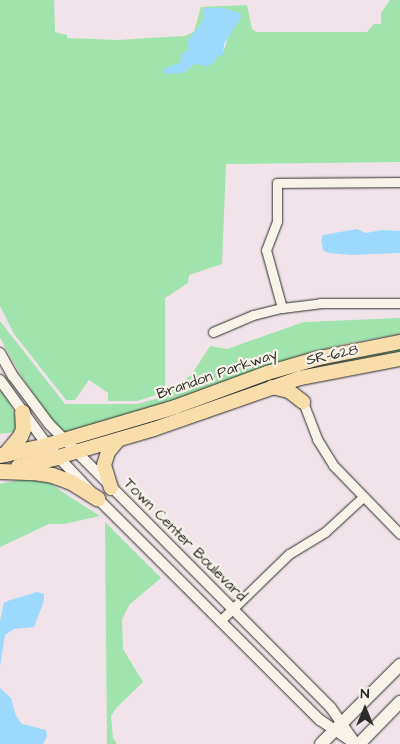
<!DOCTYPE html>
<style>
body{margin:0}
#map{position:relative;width:400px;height:744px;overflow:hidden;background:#f0e4ea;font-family:"Architects Daughter",sans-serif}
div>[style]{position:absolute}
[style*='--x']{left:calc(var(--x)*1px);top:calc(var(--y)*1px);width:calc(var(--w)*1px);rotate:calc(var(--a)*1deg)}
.green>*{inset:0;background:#a1e3ac}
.water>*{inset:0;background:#9cd9fd}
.roads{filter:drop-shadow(0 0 1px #2b2b2b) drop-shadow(0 0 1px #2b2b2b)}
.minor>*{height:9px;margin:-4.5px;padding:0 4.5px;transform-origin:4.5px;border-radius:4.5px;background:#f7f3e8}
.tertiary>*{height:10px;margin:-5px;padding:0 5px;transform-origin:5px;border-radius:5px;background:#f7f3e8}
.secondary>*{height:12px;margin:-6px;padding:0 6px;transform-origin:6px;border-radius:6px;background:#f7f3e8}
.primary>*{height:14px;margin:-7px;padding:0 7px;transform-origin:7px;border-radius:7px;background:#f9deab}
.motorway>*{height:15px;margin:-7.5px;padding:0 7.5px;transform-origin:7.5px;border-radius:7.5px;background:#f9deab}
span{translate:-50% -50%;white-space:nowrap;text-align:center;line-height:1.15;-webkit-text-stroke:4.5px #f7f3e8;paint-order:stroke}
.street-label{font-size:15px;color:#2b2b2b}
.north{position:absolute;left:340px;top:684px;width:50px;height:50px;-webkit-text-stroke:4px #f7f3e8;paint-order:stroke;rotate:0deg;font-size:14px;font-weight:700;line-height:20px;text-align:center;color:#2b2b2b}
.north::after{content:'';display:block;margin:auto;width:18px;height:22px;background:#2b2b2b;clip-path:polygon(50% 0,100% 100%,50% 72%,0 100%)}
</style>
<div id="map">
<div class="green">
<div style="clip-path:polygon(evenodd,0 0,54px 0,55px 32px,67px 35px,67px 38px,117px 40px,185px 36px,194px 32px,201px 7px,247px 5px,252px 29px,256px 32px,367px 32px,374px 24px,381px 24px,381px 13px,390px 0,400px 0,400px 162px,226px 164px,222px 264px,189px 275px,188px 283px,165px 298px,165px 392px,137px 401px,108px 401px,108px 393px,89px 380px,75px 400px,66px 400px,14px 334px,0 306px,0 0,204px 17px,241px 17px,230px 31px,224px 50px,218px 56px,195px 63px,183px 73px,173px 66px,180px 63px,189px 50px,188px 41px,200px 25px,204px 17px)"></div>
<div style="clip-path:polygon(400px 318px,400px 334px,344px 344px,296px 357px,143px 411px,65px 432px,59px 429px,50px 417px,22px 377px,0 338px,0 321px,65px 404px,137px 404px,166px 396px,192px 374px,210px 346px,227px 349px,304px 322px)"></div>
<div style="clip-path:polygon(400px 346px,400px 355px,230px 399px,85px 444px,84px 441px,85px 439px,291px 370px)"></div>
<div style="clip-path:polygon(0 390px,9px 402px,17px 418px,14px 432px,0 434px)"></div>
<div style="clip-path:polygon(36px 476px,44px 478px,61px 491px,100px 516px,64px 524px,49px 524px,0 547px,0 484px)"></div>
<div style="clip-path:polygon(105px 522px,161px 578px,130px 604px,122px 619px,123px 649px,143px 682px,117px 707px,111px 716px,113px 738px,117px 744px,107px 744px)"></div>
</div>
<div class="water">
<div style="clip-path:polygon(203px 8px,224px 8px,240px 13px,241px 17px,224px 44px,223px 55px,218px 56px,215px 62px,205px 67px,195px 63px,183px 73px,165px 74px,163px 71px,165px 68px,180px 63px,181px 54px,189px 50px,187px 41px,200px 25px,204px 17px)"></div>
<div style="clip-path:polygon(357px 229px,366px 233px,383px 230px,400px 231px,400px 253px,351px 255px,329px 253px,323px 250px,321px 240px,323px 235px)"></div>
<div style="clip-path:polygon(37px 592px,44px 594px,44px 601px,34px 627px,14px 629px,5px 635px,0 666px,0 621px,4px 602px)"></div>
<div style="clip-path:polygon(0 688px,11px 698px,16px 716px,22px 724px,46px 730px,47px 736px,43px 744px,0 744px)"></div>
</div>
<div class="roads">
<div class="minor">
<div style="--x:282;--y:308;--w:60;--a:-105.4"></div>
<div style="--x:266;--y:250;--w:31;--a:-69"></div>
<div style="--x:277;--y:221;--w:38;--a:-90"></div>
<div style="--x:277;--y:183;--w:123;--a:-0.5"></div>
<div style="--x:213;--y:332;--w:43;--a:-23"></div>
<div style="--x:253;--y:315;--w:30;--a:-14"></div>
<div style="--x:282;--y:308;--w:38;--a:-7"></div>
<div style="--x:320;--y:303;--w:80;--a:0"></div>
<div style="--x:303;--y:402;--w:40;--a:69"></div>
<div style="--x:317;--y:439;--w:31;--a:58"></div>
<div style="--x:333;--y:465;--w:96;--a:45.8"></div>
<div style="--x:220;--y:621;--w:96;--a:-44.2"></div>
<div style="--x:289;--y:554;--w:42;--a:-31.4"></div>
<div style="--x:325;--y:532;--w:52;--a:-42.6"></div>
</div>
<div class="tertiary">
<div style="--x:0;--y:353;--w:26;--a:61"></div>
<div style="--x:13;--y:376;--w:60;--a:53.1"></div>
<div style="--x:49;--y:424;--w:400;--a:45.2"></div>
<div style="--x:331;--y:708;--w:44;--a:55.2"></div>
<div style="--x:0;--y:380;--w:80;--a:54.1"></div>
<div style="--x:47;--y:445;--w:73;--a:46.7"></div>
<div style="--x:97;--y:498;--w:315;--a:44.9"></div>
<div style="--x:320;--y:720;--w:41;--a:34.1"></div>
</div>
<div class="secondary">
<div style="--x:321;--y:744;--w:112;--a:-45"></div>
<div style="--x:359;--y:744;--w:59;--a:-45.7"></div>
</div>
<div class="primary">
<div style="--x:272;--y:387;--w:17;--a:13"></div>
<div style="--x:289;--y:391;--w:18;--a:38"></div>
<div style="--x:47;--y:445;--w:134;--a:-16.5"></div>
<div style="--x:175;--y:407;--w:98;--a:-20.3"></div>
<div style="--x:267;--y:373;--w:54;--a:-16.1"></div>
<div style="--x:319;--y:358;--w:83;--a:-11.2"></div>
<div style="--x:58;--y:457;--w:100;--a:-16.3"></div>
<div style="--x:154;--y:429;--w:155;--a:-19.3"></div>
<div style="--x:300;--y:378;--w:102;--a:-10.8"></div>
<div style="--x:111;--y:488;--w:24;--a:-107"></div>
<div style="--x:104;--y:465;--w:14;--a:-73"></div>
<div style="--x:108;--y:452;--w:16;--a:-50"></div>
</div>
<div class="motorway">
<div style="--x:5;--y:454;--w:23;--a:-50"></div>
<div style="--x:20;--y:436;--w:8;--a:-67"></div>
<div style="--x:23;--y:429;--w:17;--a:-93"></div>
<div style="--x:0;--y:455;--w:48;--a:-12"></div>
<div style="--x:18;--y:466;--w:41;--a:-12.7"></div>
<div style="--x:0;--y:471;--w:34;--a:2"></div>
<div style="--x:34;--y:472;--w:18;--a:9"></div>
<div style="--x:52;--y:475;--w:20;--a:20"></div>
<div style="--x:71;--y:482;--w:31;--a:32"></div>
</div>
</div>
<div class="street-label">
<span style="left:332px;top:355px;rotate:-12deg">SR-628</span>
<span style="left:217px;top:374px;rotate:-19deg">Brandon Parkway</span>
<span style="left:185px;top:540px;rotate:45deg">Town Center Boulevard</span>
</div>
<div class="north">N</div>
</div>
